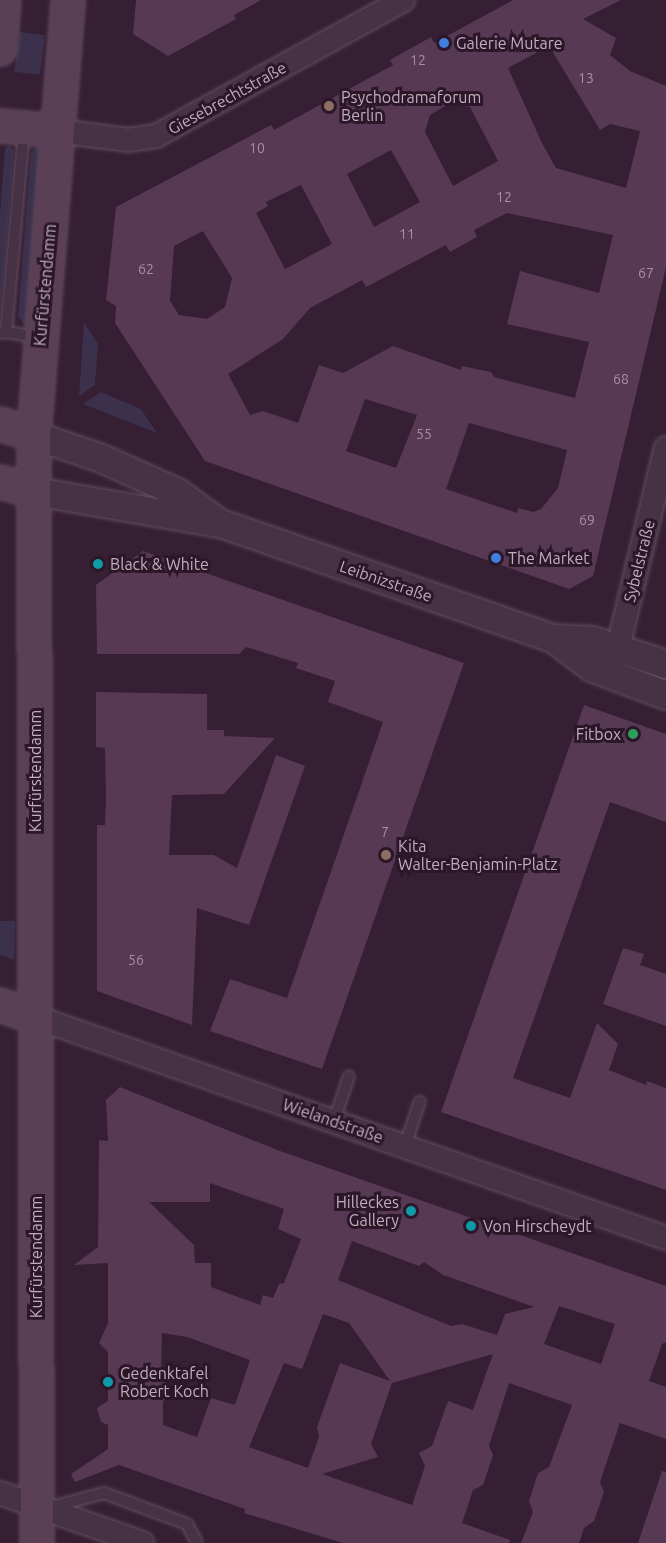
<!DOCTYPE html>
<meta charset="utf-8">
<style>
body{margin:0}
#map{position:relative;width:666px;height:1543px;overflow:hidden;background:#361e33;font-family:Ubuntu,sans-serif}
div>[style]{position:absolute}
[style*='--x']{left:calc(var(--x)*1px);top:calc(var(--y)*1px);width:calc(var(--w)*1px);rotate:calc(var(--a)*1deg)}
.green>*{inset:0;background:#3b314c;transform-origin:0 0}
.building>*{inset:0;background:#573953}
.roads{filter:drop-shadow(0 0 2px #624c5e) drop-shadow(0 0 2px #624c5e)}
.service>*{height:10px;margin:-5px;padding:0 5px;transform-origin:5px;border-radius:5px;background:#473144}
.minor>*{height:22px;margin:-11px;padding:0 11px;transform-origin:11px;border-radius:11px;background:#473144}
.tertiary>*{height:27px;margin:-13.5px;padding:0 13.5px;transform-origin:13.5px;border-radius:13.5px;background:#473144}
.secondary>*{height:32px;margin:-16px;padding:0 16px;transform-origin:16px;border-radius:16px;background:#5a3f55}
.dots>*{width:16px;height:16px;translate:-50% -50%;box-sizing:border-box;border:3px solid #2b1728;border-radius:50%}
span{translate:-50% -50%;white-space:nowrap;text-align:center;line-height:1.15;-webkit-text-stroke:6px #2b1728;paint-order:stroke}
.number-label{font-size:14px;color:#a98ea5}
.number-label span{-webkit-text-stroke-width:0}
.poi-label{font-size:16px;color:#c4aac0}
.left{translate:0 -50%;text-align:left}
.right{translate:-100% -50%;text-align:right}
.street-label{font-size:16px;color:#c4aac0}
</style>
<div id="map">
<div class="green">
<div style="left:19px;top:32px;width:26px;height:40px;rotate:7deg"></div>
<div style="clip-path:polygon(9px 145px,14px 151px,0 315px,0 214px,5px 149px)"></div>
<div style="clip-path:polygon(36px 146px,40px 150px,26px 326px,18px 317px,31px 153px)"></div>
<div style="clip-path:polygon(84px 322px,98px 344px,95px 385px,79px 396px)"></div>
<div style="clip-path:polygon(101px 392px,141px 409px,157px 433px,83px 404px)"></div>
<div style="clip-path:polygon(0 921px,15px 921px,14px 960px,0 955px)"></div>
</div>
<div class="building">
<div style="clip-path:polygon(136px 0,261px 0,234px 15px,236px 19px,168px 56px,133px 34px)"></div>
<div style="clip-path:polygon(evenodd,513px 0,621px 0,583px 19px,616px 38px,610px 55px,630px 71px,666px 86px,666px 267px,593px 576px,569px 589px,205px 461px,115px 323px,116px 306px,106px 300px,116px 207px,271px 125px,274px 130px,338px 95px,393px 65px,390px 60px,431px 37px,434px 43px,513px 0,549px 46px,600px 130px,610px 124px,640px 131px,626px 188px,556px 168px,542px 143px,508px 68px,549px 46px,513px 0,450px 103px,470px 107px,498px 161px,453px 186px,425px 132px,430px 115px,450px 103px,513px 0,391px 150px,420px 202px,374px 227px,347px 174px,391px 150px,513px 0,301px 185px,332px 244px,285px 269px,256px 213px,268px 206px,266px 202px,301px 185px,513px 0,507px 213px,613px 235px,599px 293px,520px 271px,507px 324px,589px 342px,575px 398px,494px 377px,491px 372px,462px 366px,461px 370px,393px 346px,343px 373px,319px 365px,298px 423px,263px 411px,250px 415px,228px 374px,283px 339px,310px 308px,362px 280px,366px 287px,446px 245px,450px 252px,477px 237px,474px 230px,507px 213px,513px 0,203px 231px,232px 278px,225px 307px,207px 319px,179px 315px,170px 301px,174px 246px,203px 231px,513px 0,365px 399px,417px 415px,396px 468px,346px 451px,365px 399px,513px 0,469px 423px,567px 450px,558px 488px,541px 509px,533px 512px,518px 508px,517px 513px,446px 489px,469px 423px)"></div>
<div style="clip-path:polygon(143px 551px,464px 663px,322px 1069px,210px 1031px,230px 979px,287px 998px,383px 722px,328px 702px,335px 681px,296px 668px,298px 663px,246px 647px,239px 654px,97px 654px,96px 585px)"></div>
<div style="clip-path:polygon(96px 692px,207px 694px,207px 730px,224px 730px,224px 736px,275px 738px,224px 794px,172px 795px,169px 855px,214px 855px,237px 868px,276px 755px,305px 766px,249px 925px,197px 908px,192px 1025px,97px 991px,97px 825px,105px 825px,106px 798px,105px 748px,96px 747px)"></div>
<div style="clip-path:polygon(584px 705px,666px 734px,666px 822px,610px 802px,513px 1078px,570px 1098px,597px 1023px,618px 1044px,609px 1070px,646px 1085px,647px 1081px,666px 1088px,666px 1190px,441px 1112px)"></div>
<div style="clip-path:polygon(623px 948px,644px 954px,640px 965px,666px 974px,666px 1026px,603px 1004px)"></div>
<div style="clip-path:polygon(evenodd,120px 1087px,280px 1151px,666px 1286px,666px 1342px,662px 1344px,649px 1381px,666px 1387px,666px 1439px,620px 1423px,600px 1482px,604px 1492px,594px 1521px,584px 1528px,579px 1543px,521px 1543px,533px 1512px,529px 1501px,538px 1473px,549px 1467px,572px 1405px,509px 1383px,489px 1446px,493px 1455px,483px 1485px,473px 1490px,462px 1523px,510px 1540px,509px 1543px,343px 1543px,244px 1513px,245px 1509px,119px 1465px,75px 1482px,71px 1474px,108px 1449px,108px 1425px,101px 1422px,97px 1408px,108px 1401px,108px 1352px,99px 1343px,108px 1323px,108px 1263px,74px 1265px,98px 1247px,99px 1140px,108px 1141px,106px 1100px,120px 1087px,210px 1183px,284px 1209px,278px 1229px,301px 1239px,284px 1283px,279px 1284px,273px 1298px,263px 1295px,260px 1305px,211px 1287px,211px 1263px,195px 1263px,194px 1245px,149px 1202px,210px 1202px,210px 1183px,120px 1087px,352px 1241px,419px 1266px,424px 1262px,443px 1275px,534px 1307px,505px 1314px,497px 1335px,462px 1324px,451px 1326px,338px 1280px,352px 1241px,120px 1087px,559px 1306px,615px 1324px,601px 1364px,544px 1344px,559px 1306px,120px 1087px,323px 1314px,349px 1323px,390px 1381px,340px 1363px,317px 1427px,319px 1437px,308px 1468px,249px 1447px,284px 1363px,302px 1369px,323px 1314px,120px 1087px,162px 1333px,187px 1337px,250px 1360px,235px 1405px,211px 1398px,197px 1437px,163px 1425px,163px 1402px,172px 1389px,161px 1377px,162px 1333px,120px 1087px,493px 1354px,473px 1410px,448px 1401px,432px 1446px,419px 1453px,425px 1466px,412px 1505px,322px 1474px,378px 1457px,371px 1444px,392px 1383px,493px 1354px)"></div>
<div style="clip-path:polygon(662px 1471px,666px 1472px,666px 1543px,638px 1543px)"></div>
</div>
<div class="roads">
<div class="service">
<div style="--x:6;--y:332;--w:32;--a:9"></div>
<div style="--x:0;--y:333;--w:6;--a:-9"></div>
<div style="--x:6;--y:332;--w:201;--a:-84.9"></div>
<div style="--x:334;--y:1121;--w:47;--a:-71.6"></div>
<div style="--x:405;--y:1146;--w:47;--a:-71.6"></div>
<div style="--x:48;--y:1508;--w:58;--a:-15"></div>
<div style="--x:104;--y:1493;--w:89;--a:20.5"></div>
<div style="--x:187;--y:1524;--w:21;--a:62"></div>
</div>
<div class="minor">
<div style="--x:57;--y:131;--w:72;--a:7.2"></div>
<div style="--x:128;--y:140;--w:28;--a:-8"></div>
<div style="--x:156;--y:136;--w:282;--a:-28.8"></div>
<div style="--x:614;--y:664;--w:222;--a:-76.5"></div>
<div style="--x:35;--y:1017;--w:669;--a:19.3"></div>
<div style="--x:0;--y:1493;--w:151;--a:19.4"></div>
</div>
<div class="tertiary">
<div style="--x:34;--y:435;--w:71;--a:18.9"></div>
<div style="--x:101;--y:458;--w:83;--a:24.1"></div>
<div style="--x:177;--y:492;--w:46;--a:36.1"></div>
<div style="--x:34;--y:491;--w:189;--a:9.8"></div>
<div style="--x:220;--y:523;--w:352;--a:19.1"></div>
<div style="--x:553;--y:638;--w:48;--a:37.3"></div>
<div style="--x:591;--y:667;--w:80;--a:20.5"></div>
<div style="--x:553;--y:638;--w:39;--a:3"></div>
<div style="--x:592;--y:640;--w:78;--a:18"></div>
</div>
<div class="secondary">
<div style="--x:0;--y:49;--w:49;--a:-85.3"></div>
<div style="--x:0;--y:126;--w:57;--a:5"></div>
<div style="--x:0;--y:424;--w:36;--a:18"></div>
<div style="--x:0;--y:482;--w:35;--a:15"></div>
<div style="--x:0;--y:1005;--w:37;--a:19"></div>
<div style="--x:37;--y:1543;--w:1108;--a:-90.16"></div>
<div style="--x:34;--y:435;--w:436;--a:-85.5"></div>
</div>
</div>
<div class="dots">
<div style="left:444px;top:43px;background:#3f7fe0"></div>
<div style="left:329px;top:106px;background:#8d6e63"></div>
<div style="left:496px;top:558px;background:#3f7fe0"></div>
<div style="left:98px;top:564px;background:#0f9aa8"></div>
<div style="left:633px;top:734px;background:#2e9e5b"></div>
<div style="left:386px;top:855px;background:#8d6e63"></div>
<div style="left:411px;top:1211px;background:#0f9aa8"></div>
<div style="left:471px;top:1226px;background:#0f9aa8"></div>
<div style="left:108px;top:1382px;background:#0f9aa8"></div>
</div>
<div class="number-label">
<span style="left:418px;top:60px">12</span>
<span style="left:586px;top:78px">13</span>
<span style="left:257px;top:148px">10</span>
<span style="left:504px;top:197px">12</span>
<span style="left:407px;top:234px">11</span>
<span style="left:146px;top:269px">62</span>
<span style="left:646px;top:273px">67</span>
<span style="left:621px;top:379px">68</span>
<span style="left:424px;top:434px">55</span>
<span style="left:587px;top:520px">69</span>
<span style="left:385px;top:832px">7</span>
<span style="left:136px;top:960px">56</span>
</div>
<div class="poi-label">
<span class="left" style="left:456px;top:43px">Galerie Mutare</span>
<span class="left" style="left:341px;top:106px">Psychodramaforum<br>Berlin</span>
<span class="left" style="left:508px;top:558px">The Market</span>
<span class="left" style="left:110px;top:564px">Black &amp; White</span>
<span class="right" style="left:621px;top:734px">Fitbox</span>
<span class="left" style="left:398px;top:855px">Kita<br>Walter-Benjamin-Platz</span>
<span class="right" style="left:399px;top:1211px">Hilleckes<br>Gallery</span>
<span class="left" style="left:483px;top:1226px">Von Hirscheydt</span>
<span class="left" style="left:120px;top:1382px">Gedenktafel<br>Robert Koch</span>
</div>
<div class="street-label">
<span style="left:227px;top:98px;rotate:-29deg">Giesebrechtstraße</span>
<span style="left:45px;top:285px;rotate:-85deg">Kurfürstendamm</span>
<span style="left:639px;top:561px;rotate:-76deg">Sybelstraße</span>
<span style="left:386px;top:581px;rotate:19deg">Leibnizstraße</span>
<span style="left:35px;top:771px;rotate:-90deg">Kurfürstendamm</span>
<span style="left:333px;top:1121px;rotate:19deg">Wielandstraße</span>
<span style="left:36px;top:1257px;rotate:-90deg">Kurfürstendamm</span>
</div>
</div>
